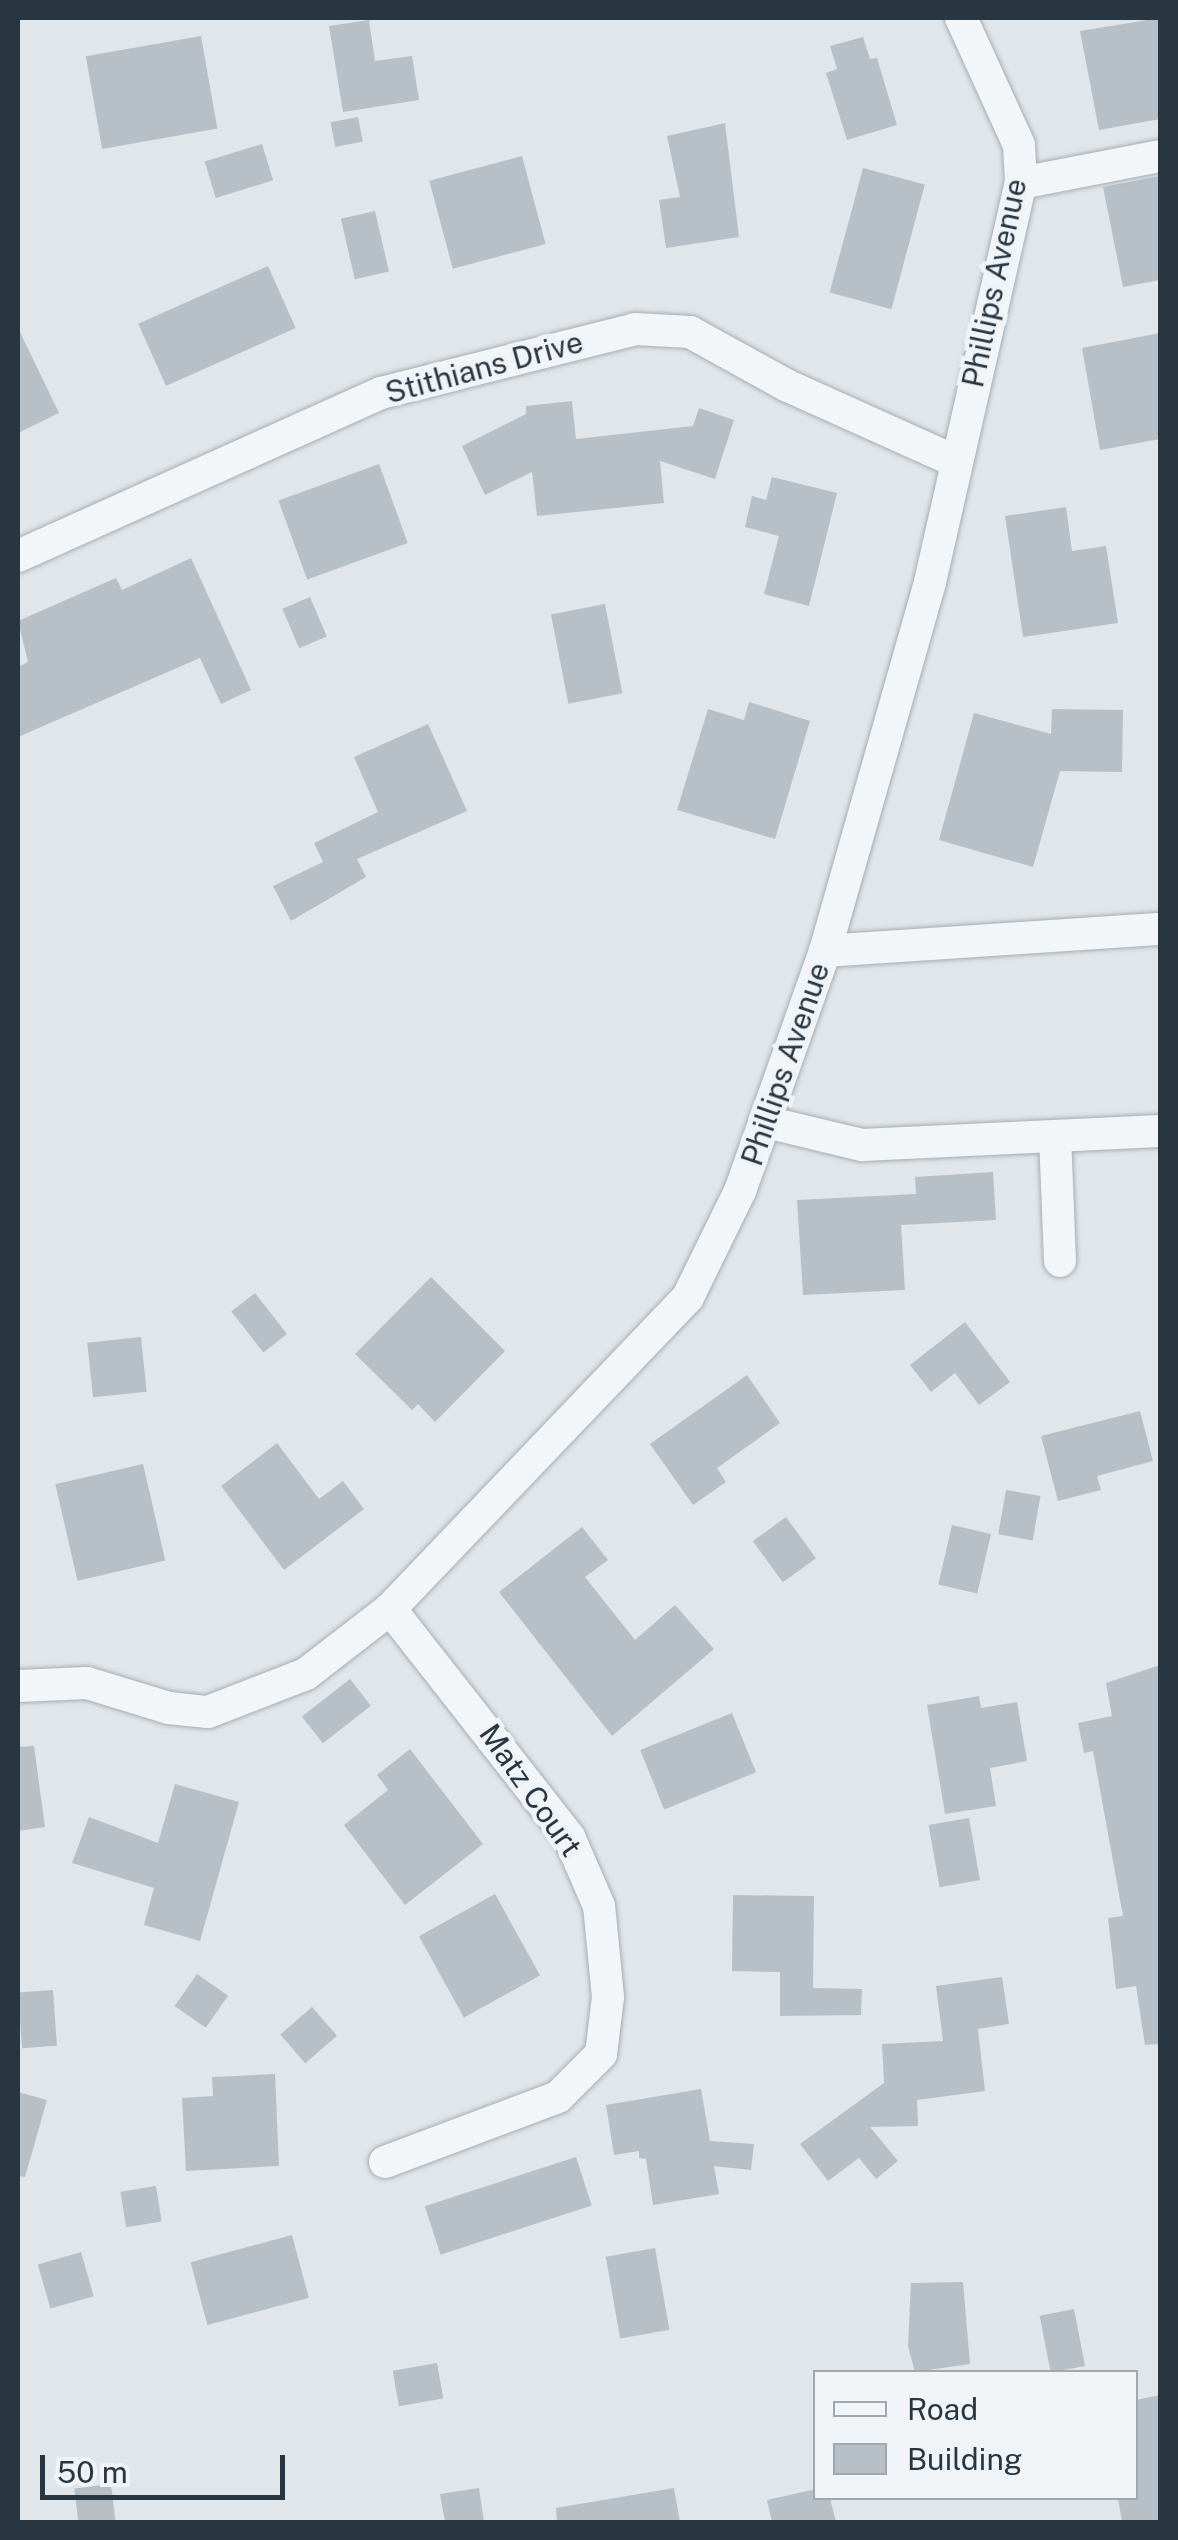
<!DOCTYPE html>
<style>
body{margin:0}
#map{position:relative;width:1178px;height:2540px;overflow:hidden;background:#e0e6ea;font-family:"Public Sans",sans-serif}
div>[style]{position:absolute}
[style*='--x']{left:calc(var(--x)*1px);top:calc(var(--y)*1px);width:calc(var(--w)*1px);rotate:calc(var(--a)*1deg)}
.building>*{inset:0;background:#b7c0c7;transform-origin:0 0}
.roads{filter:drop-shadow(0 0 2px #a5aeb4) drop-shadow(0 0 2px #a5aeb4)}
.minor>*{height:32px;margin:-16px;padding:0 16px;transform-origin:16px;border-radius:16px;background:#f3f6f8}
span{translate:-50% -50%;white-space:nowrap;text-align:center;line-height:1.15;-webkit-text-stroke:9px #f0f4f7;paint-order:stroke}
.street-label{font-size:30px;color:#283642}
.frame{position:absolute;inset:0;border:20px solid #283642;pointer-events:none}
.legend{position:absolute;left:813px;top:2370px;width:325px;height:130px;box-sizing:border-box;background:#f0f4f7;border:2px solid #a0a8af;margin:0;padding:12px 18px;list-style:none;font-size:30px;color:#283642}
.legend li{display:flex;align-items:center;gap:20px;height:50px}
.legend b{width:50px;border:2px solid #a0a8af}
.scale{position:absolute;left:40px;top:2455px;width:245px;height:45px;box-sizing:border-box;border:5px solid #283642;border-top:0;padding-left:12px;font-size:30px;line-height:35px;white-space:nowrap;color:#283642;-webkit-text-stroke:8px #f0f4f7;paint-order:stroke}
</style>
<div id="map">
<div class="building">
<div style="clip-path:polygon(1160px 18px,1160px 119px,1099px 130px,1080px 31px)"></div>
<div style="clip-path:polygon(369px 20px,375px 61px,412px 56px,419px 100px,343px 112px,329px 26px)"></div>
<div style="left:201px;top:36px;width:94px;height:117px;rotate:80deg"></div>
<div style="clip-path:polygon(863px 37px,870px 59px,877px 58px,897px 125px,847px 140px,826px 73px,837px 69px,830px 46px)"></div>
<div style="left:358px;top:117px;width:25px;height:28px;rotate:79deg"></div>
<div style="clip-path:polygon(725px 123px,739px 237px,666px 248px,659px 200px,680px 197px,667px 136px)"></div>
<div style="left:262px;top:144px;width:38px;height:60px;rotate:73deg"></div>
<div style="left:522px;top:156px;width:91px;height:96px;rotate:75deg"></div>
<div style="left:863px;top:168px;width:64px;height:129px;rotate:15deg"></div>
<div style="clip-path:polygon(1160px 176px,1160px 280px,1123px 287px,1103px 187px)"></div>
<div style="left:375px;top:211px;width:62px;height:35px;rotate:77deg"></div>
<div style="left:268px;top:266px;width:68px;height:142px;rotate:66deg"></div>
<div style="clip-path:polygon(18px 328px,59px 413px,18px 433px)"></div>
<div style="clip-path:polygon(1160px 333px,1160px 439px,1100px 450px,1082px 348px)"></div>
<div style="clip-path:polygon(572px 401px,576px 439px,693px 426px,699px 408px,734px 420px,715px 479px,660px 461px,664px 503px,537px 516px,532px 472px,485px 495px,462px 446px,526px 414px,526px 406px)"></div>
<div style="left:379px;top:464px;width:84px;height:107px;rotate:70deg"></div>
<div style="clip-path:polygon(772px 477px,837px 493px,809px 606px,764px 594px,779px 536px,745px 527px,752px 496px,766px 500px)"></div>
<div style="clip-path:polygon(1066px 507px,1072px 551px,1106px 546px,1118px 623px,1023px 637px,1005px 516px)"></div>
<div style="clip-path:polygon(191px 558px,251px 690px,221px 704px,200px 658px,18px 737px,18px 667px,28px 662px,18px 621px,116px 578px,122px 590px)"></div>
<div style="left:310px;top:597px;width:43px;height:30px;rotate:67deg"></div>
<div style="left:605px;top:604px;width:91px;height:55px;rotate:79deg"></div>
<div style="clip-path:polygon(749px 702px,810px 721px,775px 839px,677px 810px,708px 709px,744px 720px)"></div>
<div style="clip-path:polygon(1052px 709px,1123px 710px,1122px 772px,1060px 771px,1033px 867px,939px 840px,974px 713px,1051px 734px)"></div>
<div style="clip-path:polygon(428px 724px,467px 811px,357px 859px,366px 877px,291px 921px,273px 886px,323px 862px,314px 843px,378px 812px,354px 757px)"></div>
<div style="clip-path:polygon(993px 1172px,996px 1220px,901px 1225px,905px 1290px,803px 1295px,797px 1200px,916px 1194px,915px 1177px)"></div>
<div style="clip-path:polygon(431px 1277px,505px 1351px,435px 1422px,418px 1404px,412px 1410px,355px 1354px)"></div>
<div style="left:255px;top:1293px;width:52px;height:30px;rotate:52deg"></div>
<div style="clip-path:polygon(965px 1322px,1010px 1382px,979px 1405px,955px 1373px,931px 1392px,910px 1365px)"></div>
<div style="left:141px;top:1337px;width:55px;height:54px;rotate:84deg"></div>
<div style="clip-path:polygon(747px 1375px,780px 1423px,717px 1468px,726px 1482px,693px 1505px,650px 1444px)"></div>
<div style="clip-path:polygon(1140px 1411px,1153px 1461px,1097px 1476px,1101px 1490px,1058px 1501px,1041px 1436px)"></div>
<div style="clip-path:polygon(277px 1443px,319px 1499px,343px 1481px,364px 1509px,284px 1570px,221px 1486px)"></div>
<div style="left:143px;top:1464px;width:99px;height:90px;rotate:77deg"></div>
<div style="left:1006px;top:1490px;width:35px;height:45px;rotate:10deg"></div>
<div style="left:786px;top:1517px;width:51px;height:41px;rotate:54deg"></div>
<div style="left:952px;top:1525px;width:40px;height:61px;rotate:13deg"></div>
<div style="clip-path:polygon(582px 1527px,608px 1560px,585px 1577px,635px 1640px,675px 1605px,714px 1649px,612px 1736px,499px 1592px)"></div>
<div style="clip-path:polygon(1160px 1665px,1160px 2044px,1145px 2045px,1136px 1986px,1116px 1989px,1108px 1918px,1123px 1916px,1093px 1751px,1084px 1753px,1078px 1723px,1112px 1716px,1106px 1683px)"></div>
<div style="left:350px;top:1679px;width:34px;height:61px;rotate:52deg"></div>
<div style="clip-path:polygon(979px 1696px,981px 1708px,1017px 1702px,1027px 1761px,990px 1768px,996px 1806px,945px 1814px,927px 1705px)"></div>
<div style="left:732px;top:1713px;width:64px;height:99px;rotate:68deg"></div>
<div style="clip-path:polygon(34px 1746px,45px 1827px,18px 1831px,18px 1747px)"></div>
<div style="clip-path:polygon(410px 1749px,483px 1844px,405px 1905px,344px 1825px,388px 1790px,377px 1775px)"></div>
<div style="clip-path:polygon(175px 1784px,239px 1802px,200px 1941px,144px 1925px,154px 1888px,72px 1863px,89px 1817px,158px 1843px)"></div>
<div style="left:969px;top:1818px;width:63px;height:41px;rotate:80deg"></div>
<div style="left:495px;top:1894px;width:93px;height:87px;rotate:61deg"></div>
<div style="clip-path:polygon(733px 1895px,814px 1896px,813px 1988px,862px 1989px,861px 2015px,780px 2016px,780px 1972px,732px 1971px)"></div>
<div style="left:197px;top:1974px;width:38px;height:39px;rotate:35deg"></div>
<div style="clip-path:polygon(1002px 1977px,1009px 2024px,978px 2029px,985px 2091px,917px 2100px,918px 2126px,870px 2127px,898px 2161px,876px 2179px,859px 2158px,828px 2181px,800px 2144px,884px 2083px,882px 2044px,943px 2041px,936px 1986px)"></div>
<div style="left:53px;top:1990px;width:56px;height:35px;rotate:86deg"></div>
<div style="left:312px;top:2007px;width:38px;height:42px;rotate:49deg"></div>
<div style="clip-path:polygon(275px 2074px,279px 2166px,186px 2171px,182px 2098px,213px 2096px,212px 2077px)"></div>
<div style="clip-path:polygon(701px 2089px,710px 2141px,754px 2144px,751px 2170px,714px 2166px,719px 2194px,653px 2205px,646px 2159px,639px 2158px,639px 2151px,614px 2155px,606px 2105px)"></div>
<div style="clip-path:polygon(18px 2092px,47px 2100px,25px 2177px,18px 2176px)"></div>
<div style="left:576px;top:2157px;width:51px;height:159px;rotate:72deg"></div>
<div style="left:156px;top:2186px;width:36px;height:36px;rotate:81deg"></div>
<div style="left:292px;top:2235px;width:65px;height:105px;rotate:75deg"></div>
<div style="left:655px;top:2248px;width:83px;height:50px;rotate:80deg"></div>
<div style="left:81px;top:2252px;width:46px;height:45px;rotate:74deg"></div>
<div style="clip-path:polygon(963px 2282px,970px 2364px,915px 2372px,908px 2346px,911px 2283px)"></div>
<div style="left:1074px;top:2309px;width:58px;height:35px;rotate:79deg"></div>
<div style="left:437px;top:2363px;width:36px;height:45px;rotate:80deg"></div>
<div style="clip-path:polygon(1160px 2395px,1160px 2522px,1122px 2522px,1118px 2498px,1136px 2498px,1136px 2400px)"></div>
<div style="left:111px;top:2484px;width:38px;height:37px;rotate:83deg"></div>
<div style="clip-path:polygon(479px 2488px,484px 2522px,445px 2522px,440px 2494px)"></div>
<div style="clip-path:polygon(674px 2488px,680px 2522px,557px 2522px,556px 2508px)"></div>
<div style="clip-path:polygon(816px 2489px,816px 2498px,830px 2498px,836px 2522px,772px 2522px,767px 2500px)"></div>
</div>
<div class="roads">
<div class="minor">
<div style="--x:1021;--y:183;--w:142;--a:-11"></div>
<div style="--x:18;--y:556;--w:398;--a:-24.2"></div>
<div style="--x:381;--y:393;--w:262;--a:-14.1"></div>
<div style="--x:635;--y:329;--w:55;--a:3.1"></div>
<div style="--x:690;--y:332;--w:112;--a:28.9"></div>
<div style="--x:788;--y:386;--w:181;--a:24.2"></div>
<div style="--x:825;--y:951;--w:336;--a:-3.8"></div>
<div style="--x:766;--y:1122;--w:99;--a:13.5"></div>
<div style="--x:862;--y:1145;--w:298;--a:-2.7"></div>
<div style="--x:1055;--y:1136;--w:125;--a:87.7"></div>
<div style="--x:18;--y:1686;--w:69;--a:-2.5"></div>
<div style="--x:87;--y:1683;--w:86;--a:17"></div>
<div style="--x:169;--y:1708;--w:39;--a:6"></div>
<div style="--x:208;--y:1712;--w:105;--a:-21.2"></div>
<div style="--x:306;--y:1674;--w:106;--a:-37.7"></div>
<div style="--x:390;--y:1609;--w:431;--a:-46.3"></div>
<div style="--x:688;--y:1297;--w:118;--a:-63.9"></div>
<div style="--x:740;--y:1191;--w:255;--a:-70.5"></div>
<div style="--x:825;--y:951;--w:384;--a:-74.1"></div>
<div style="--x:930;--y:582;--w:409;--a:-77.2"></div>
<div style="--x:1021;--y:183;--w:38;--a:-93"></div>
<div style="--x:1019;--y:145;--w:140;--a:-114.5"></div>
<div style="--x:385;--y:2162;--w:185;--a:-20.6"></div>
<div style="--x:558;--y:2097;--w:61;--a:-45"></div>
<div style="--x:601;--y:2054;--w:57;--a:-83"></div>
<div style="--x:608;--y:1997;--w:91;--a:-95.6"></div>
<div style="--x:599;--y:1906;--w:75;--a:-113.5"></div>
<div style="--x:569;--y:1837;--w:290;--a:-128.1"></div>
</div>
</div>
<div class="street-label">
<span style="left:994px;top:283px;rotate:-78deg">Phillips Avenue</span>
<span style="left:484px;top:367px;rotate:-15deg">Stithians Drive</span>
<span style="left:785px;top:1064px;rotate:-71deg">Phillips Avenue</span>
<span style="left:531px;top:1790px;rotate:55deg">Matz Court</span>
</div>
<div class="frame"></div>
<ul class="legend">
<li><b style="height:12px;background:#f3f6f8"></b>Road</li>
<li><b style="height:28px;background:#b7c0c7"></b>Building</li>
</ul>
<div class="scale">50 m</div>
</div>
